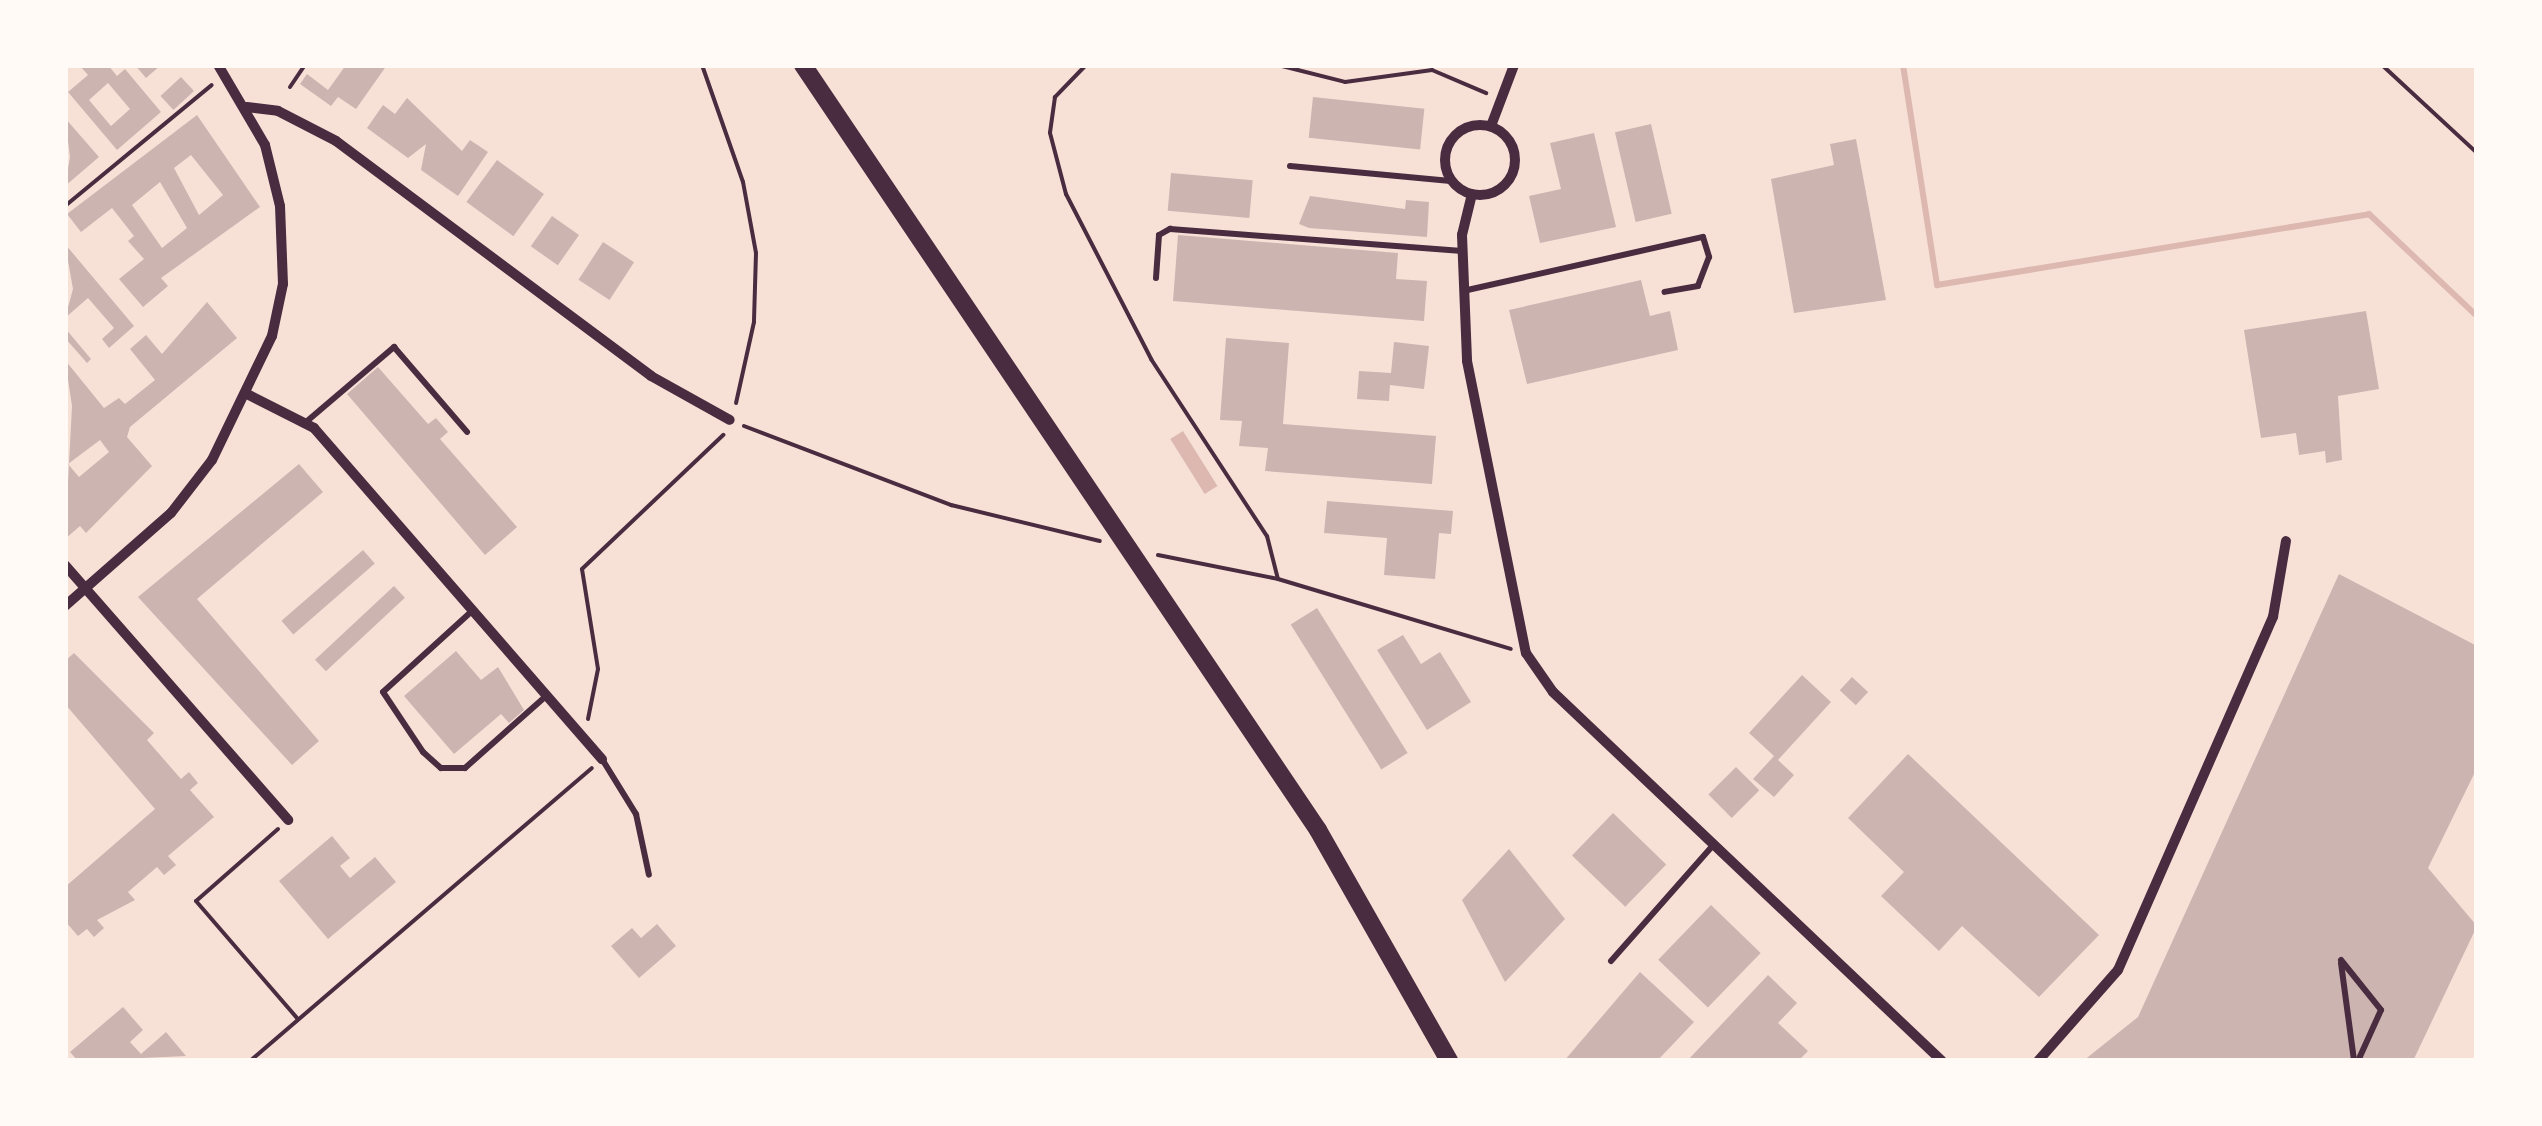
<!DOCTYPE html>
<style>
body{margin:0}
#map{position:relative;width:2542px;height:1126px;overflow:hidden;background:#f7e1d7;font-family:Commissioner,sans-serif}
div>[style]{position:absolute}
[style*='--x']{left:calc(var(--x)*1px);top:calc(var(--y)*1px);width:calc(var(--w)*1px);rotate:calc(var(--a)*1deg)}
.water>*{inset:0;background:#dcb8b0;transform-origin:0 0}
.stream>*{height:6px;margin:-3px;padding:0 3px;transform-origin:3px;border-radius:3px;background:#dcb8b0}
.building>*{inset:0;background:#ccb4b1;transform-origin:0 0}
.path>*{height:4px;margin:-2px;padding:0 2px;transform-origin:2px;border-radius:2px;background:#4a2c40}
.service>*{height:6px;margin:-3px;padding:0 3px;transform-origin:3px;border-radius:3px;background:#4a2c40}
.minor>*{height:10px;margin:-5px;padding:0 5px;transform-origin:5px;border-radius:5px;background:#4a2c40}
.minor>.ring{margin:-5px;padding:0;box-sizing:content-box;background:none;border:10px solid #4a2c40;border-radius:50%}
.secondary>*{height:18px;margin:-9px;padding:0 9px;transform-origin:9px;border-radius:9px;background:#4a2c40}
span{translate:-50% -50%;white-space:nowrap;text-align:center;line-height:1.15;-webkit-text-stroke:10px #fffaf5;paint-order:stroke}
.frame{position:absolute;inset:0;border:68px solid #fffaf5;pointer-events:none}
</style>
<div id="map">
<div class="water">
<div style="left:1183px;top:431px;width:65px;height:15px;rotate:58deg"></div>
</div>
<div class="stream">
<div style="--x:1903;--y:65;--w:223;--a:81.2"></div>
<div style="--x:1937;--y:285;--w:438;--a:-9.3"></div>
<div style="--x:2369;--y:214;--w:149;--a:43.4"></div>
</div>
<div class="building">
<div style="clip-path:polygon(evenodd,79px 65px,108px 65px,117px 76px,125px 69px,161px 112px,117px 150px,68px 92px,88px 75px,79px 65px,108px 83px,130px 109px,111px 126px,89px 100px,108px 83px)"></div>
<div style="clip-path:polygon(135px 65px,161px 65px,146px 78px)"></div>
<div style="clip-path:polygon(346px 65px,387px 65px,356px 109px,338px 97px,331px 106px,300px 84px,307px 74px,328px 90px)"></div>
<div style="left:181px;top:77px;width:19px;height:28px;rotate:47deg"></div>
<div style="left:1313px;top:97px;width:112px;height:41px;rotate:6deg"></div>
<div style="clip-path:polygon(407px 98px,462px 151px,470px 140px,488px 152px,458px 196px,421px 170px,426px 144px,408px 158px,367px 128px,383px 105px,395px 114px)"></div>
<div style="clip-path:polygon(evenodd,197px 115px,260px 207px,161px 278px,168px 286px,143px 307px,119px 279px,144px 259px,128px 241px,134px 236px,112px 208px,81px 232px,67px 214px,197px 115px,191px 155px,223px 195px,199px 215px,174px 168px,191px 155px,197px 115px,160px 182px,187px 228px,162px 248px,132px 205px,160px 182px)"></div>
<div style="clip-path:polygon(65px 118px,99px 157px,65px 186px,70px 157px)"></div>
<div style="left:1651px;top:124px;width:92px;height:37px;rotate:77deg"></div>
<div style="clip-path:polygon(1594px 133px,1616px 227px,1540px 243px,1529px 196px,1561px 189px,1550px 143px)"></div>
<div style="clip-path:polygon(1856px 139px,1886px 300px,1794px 313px,1771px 179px,1834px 165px,1830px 144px)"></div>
<div style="left:497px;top:160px;width:58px;height:52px;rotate:36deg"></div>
<div style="left:1171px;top:173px;width:82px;height:38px;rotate:5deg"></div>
<div style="clip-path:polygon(1310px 196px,1405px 209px,1406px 200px,1429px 202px,1427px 237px,1309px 228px,1299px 224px)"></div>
<div style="left:552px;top:216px;width:33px;height:37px;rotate:35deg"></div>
<div style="clip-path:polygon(1178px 235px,1398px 253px,1396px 279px,1427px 281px,1424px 321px,1173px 301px)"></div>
<div style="left:603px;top:242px;width:37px;height:45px;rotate:33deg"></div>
<div style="clip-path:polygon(65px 244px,134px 326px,109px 348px,102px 339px,114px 328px,88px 298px,65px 318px,73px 289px)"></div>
<div style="clip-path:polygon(1641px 280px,1650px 316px,1670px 311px,1678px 350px,1527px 384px,1509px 310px)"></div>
<div style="clip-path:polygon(evenodd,207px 302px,237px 338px,130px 427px,127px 437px,152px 466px,86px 533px,80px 526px,65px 539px,72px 406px,65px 360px,104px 408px,119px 398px,125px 404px,155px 380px,130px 349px,146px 335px,162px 354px,207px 302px,100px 440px,109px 452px,79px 477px,68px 464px,100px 440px)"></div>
<div style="clip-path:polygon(2366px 311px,2379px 389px,2338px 396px,2342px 460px,2326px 463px,2325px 451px,2299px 455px,2296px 433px,2261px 438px,2244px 330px)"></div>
<div style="clip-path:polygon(65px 328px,91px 359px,87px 363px,65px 338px)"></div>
<div style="clip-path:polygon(1226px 338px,1289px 343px,1283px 424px,1436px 436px,1432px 484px,1265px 471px,1268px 448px,1239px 446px,1242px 421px,1220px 420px)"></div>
<div style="clip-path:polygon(1394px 342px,1429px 346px,1424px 389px,1390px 385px,1389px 401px,1357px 399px,1359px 371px,1391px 373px)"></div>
<div style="clip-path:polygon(378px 367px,428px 424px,436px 418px,448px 432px,440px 439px,517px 527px,485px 555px,347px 394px)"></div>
<div style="clip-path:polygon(299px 464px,323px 492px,197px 599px,319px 741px,292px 765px,138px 597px)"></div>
<div style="clip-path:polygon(1327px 501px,1453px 511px,1451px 534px,1439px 533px,1435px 579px,1384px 575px,1387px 538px,1324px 533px)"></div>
<div style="left:363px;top:550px;width:18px;height:108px;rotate:49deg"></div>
<div style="clip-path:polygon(2339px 574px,2477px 646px,2477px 768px,2428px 868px,2477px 926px,2413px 1061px,2083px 1061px,2138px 1017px)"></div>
<div style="left:394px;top:586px;width:16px;height:108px;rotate:47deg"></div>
<div style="left:1317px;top:608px;width:171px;height:31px;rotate:58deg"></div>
<div style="clip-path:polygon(1403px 635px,1421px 664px,1440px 652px,1471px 702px,1427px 730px,1377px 650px)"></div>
<div style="clip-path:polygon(456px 651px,481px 680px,498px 667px,524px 710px,509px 723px,501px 714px,454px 754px,404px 696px)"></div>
<div style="clip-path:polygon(74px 653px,154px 733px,147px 740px,181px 779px,189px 772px,198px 783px,190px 790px,214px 817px,168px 856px,176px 865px,164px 875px,157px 867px,128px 892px,135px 900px,97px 920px,104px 928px,94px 937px,87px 929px,78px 936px,65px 921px,65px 887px,155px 809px,65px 704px,65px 661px)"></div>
<div style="clip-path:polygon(1802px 675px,1831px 702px,1778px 760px,1794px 775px,1774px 797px,1753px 779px,1774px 756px,1749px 733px)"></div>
<div style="left:1852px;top:677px;width:22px;height:18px;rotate:43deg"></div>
<div style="clip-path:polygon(1908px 754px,2099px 935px,2039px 997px,1962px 926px,1939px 951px,1881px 896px,1904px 872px,1848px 818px)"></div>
<div style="left:1736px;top:767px;width:33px;height:39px;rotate:45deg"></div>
<div style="left:1613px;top:813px;width:74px;height:59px;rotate:44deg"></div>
<div style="clip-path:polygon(332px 836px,350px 858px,340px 866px,350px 878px,375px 857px,396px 882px,328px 939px,279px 881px)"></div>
<div style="clip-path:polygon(1509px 849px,1565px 919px,1505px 982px,1462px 900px)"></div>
<div style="left:1711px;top:905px;width:69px;height:76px;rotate:44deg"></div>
<div style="clip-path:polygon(657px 924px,676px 946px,639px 978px,611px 946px,632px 928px,641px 938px)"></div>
<div style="clip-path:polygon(1640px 972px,1694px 1022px,1657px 1061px,1564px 1061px)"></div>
<div style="clip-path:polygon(1768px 975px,1797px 1003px,1778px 1023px,1808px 1051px,1798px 1061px,1687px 1061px)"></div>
<div style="clip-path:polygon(123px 1007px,143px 1030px,130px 1042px,141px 1054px,166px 1032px,186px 1056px,78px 1061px,70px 1052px)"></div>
</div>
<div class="path">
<div style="--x:702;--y:65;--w:124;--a:70.7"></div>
<div style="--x:743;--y:182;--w:72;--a:79.6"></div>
<div style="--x:756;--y:253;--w:69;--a:91.7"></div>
<div style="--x:754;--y:322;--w:83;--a:102.5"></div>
<div style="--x:1086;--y:65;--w:45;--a:134.1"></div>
<div style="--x:1055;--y:97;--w:36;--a:98"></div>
<div style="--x:1050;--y:133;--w:63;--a:75.3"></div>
<div style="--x:1066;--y:194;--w:186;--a:62.7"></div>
<div style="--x:1151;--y:359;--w:212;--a:56.8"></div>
<div style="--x:1267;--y:536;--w:44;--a:75.7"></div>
<div style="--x:1278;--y:65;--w:69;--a:14.2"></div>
<div style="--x:1345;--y:82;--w:88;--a:-7.9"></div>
<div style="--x:1432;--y:70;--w:59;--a:23.1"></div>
<div style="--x:2382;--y:65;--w:129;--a:42.8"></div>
<div style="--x:290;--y:87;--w:27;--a:-56"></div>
<div style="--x:65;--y:206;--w:190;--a:-39.5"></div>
<div style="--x:744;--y:426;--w:222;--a:20.9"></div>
<div style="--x:951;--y:505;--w:153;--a:13.6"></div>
<div style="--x:1158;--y:555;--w:122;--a:11.3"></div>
<div style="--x:1278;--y:579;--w:243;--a:16.7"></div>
<div style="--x:588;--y:719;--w:51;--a:-78.7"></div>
<div style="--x:598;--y:669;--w:101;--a:-99.1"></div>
<div style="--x:582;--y:569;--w:195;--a:-43.5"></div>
<div style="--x:278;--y:829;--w:109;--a:138.7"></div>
<div style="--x:196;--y:901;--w:156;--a:49.2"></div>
<div style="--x:250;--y:1061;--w:450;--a:-40.6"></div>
</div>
<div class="service">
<div style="--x:1290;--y:166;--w:164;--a:5.3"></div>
<div style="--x:1156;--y:278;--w:43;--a:-86"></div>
<div style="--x:1159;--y:235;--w:13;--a:-29"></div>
<div style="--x:1170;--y:229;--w:293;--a:4.3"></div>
<div style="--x:1463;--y:291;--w:246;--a:-12.7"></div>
<div style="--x:1703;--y:237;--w:21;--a:73"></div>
<div style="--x:1709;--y:257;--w:31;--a:111"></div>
<div style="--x:1698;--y:286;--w:34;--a:170"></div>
<div style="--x:306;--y:422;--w:116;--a:-40.4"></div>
<div style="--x:394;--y:347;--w:112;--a:49.3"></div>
<div style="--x:472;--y:611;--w:120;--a:137.7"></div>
<div style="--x:383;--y:692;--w:72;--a:56.3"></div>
<div style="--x:423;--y:752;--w:24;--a:42"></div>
<div style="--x:441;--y:768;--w:24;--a:0"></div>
<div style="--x:465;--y:768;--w:108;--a:-41.6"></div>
<div style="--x:602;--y:759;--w:65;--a:58.3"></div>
<div style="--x:636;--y:814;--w:62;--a:78"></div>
<div style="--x:2341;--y:960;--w:64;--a:51.3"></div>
<div style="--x:2381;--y:1010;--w:56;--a:114.3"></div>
<div style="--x:1611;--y:961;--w:156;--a:-48.6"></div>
<div style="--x:2341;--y:963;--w:99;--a:82.4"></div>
</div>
<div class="minor">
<div style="--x:247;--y:107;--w:31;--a:7"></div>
<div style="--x:278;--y:111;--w:65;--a:27.3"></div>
<div style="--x:336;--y:141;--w:393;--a:36.7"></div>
<div style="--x:651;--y:376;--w:90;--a:29.1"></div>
<div class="ring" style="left:1445px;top:125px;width:60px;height:60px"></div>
<div style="--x:1491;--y:126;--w:65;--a:-69.3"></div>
<div style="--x:1472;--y:194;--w:42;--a:103.7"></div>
<div style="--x:1462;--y:235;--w:126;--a:87.7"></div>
<div style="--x:1467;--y:361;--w:298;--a:78.6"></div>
<div style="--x:1526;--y:653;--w:47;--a:55.3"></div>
<div style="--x:1553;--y:692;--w:536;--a:43.49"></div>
<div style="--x:249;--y:395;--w:73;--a:26.9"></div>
<div style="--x:314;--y:428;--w:439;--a:49"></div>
<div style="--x:65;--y:565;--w:339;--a:48.8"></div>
<div style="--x:65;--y:606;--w:141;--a:-41.3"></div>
<div style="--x:171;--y:513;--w:67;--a:-52.3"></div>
<div style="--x:212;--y:460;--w:138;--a:-64.2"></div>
<div style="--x:272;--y:336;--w:53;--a:-78.1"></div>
<div style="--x:283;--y:284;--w:78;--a:-92.2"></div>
<div style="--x:280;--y:206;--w:63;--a:-103.8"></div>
<div style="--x:265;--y:145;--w:93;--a:-120.4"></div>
<div style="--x:2038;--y:1061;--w:121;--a:-48.7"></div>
<div style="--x:2118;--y:970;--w:386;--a:-66.3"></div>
<div style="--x:2273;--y:617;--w:77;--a:-80.3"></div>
</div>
<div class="secondary">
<div style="--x:803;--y:65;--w:922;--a:56.05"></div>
<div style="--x:1318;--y:830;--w:266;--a:60.4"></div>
</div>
<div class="frame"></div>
</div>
